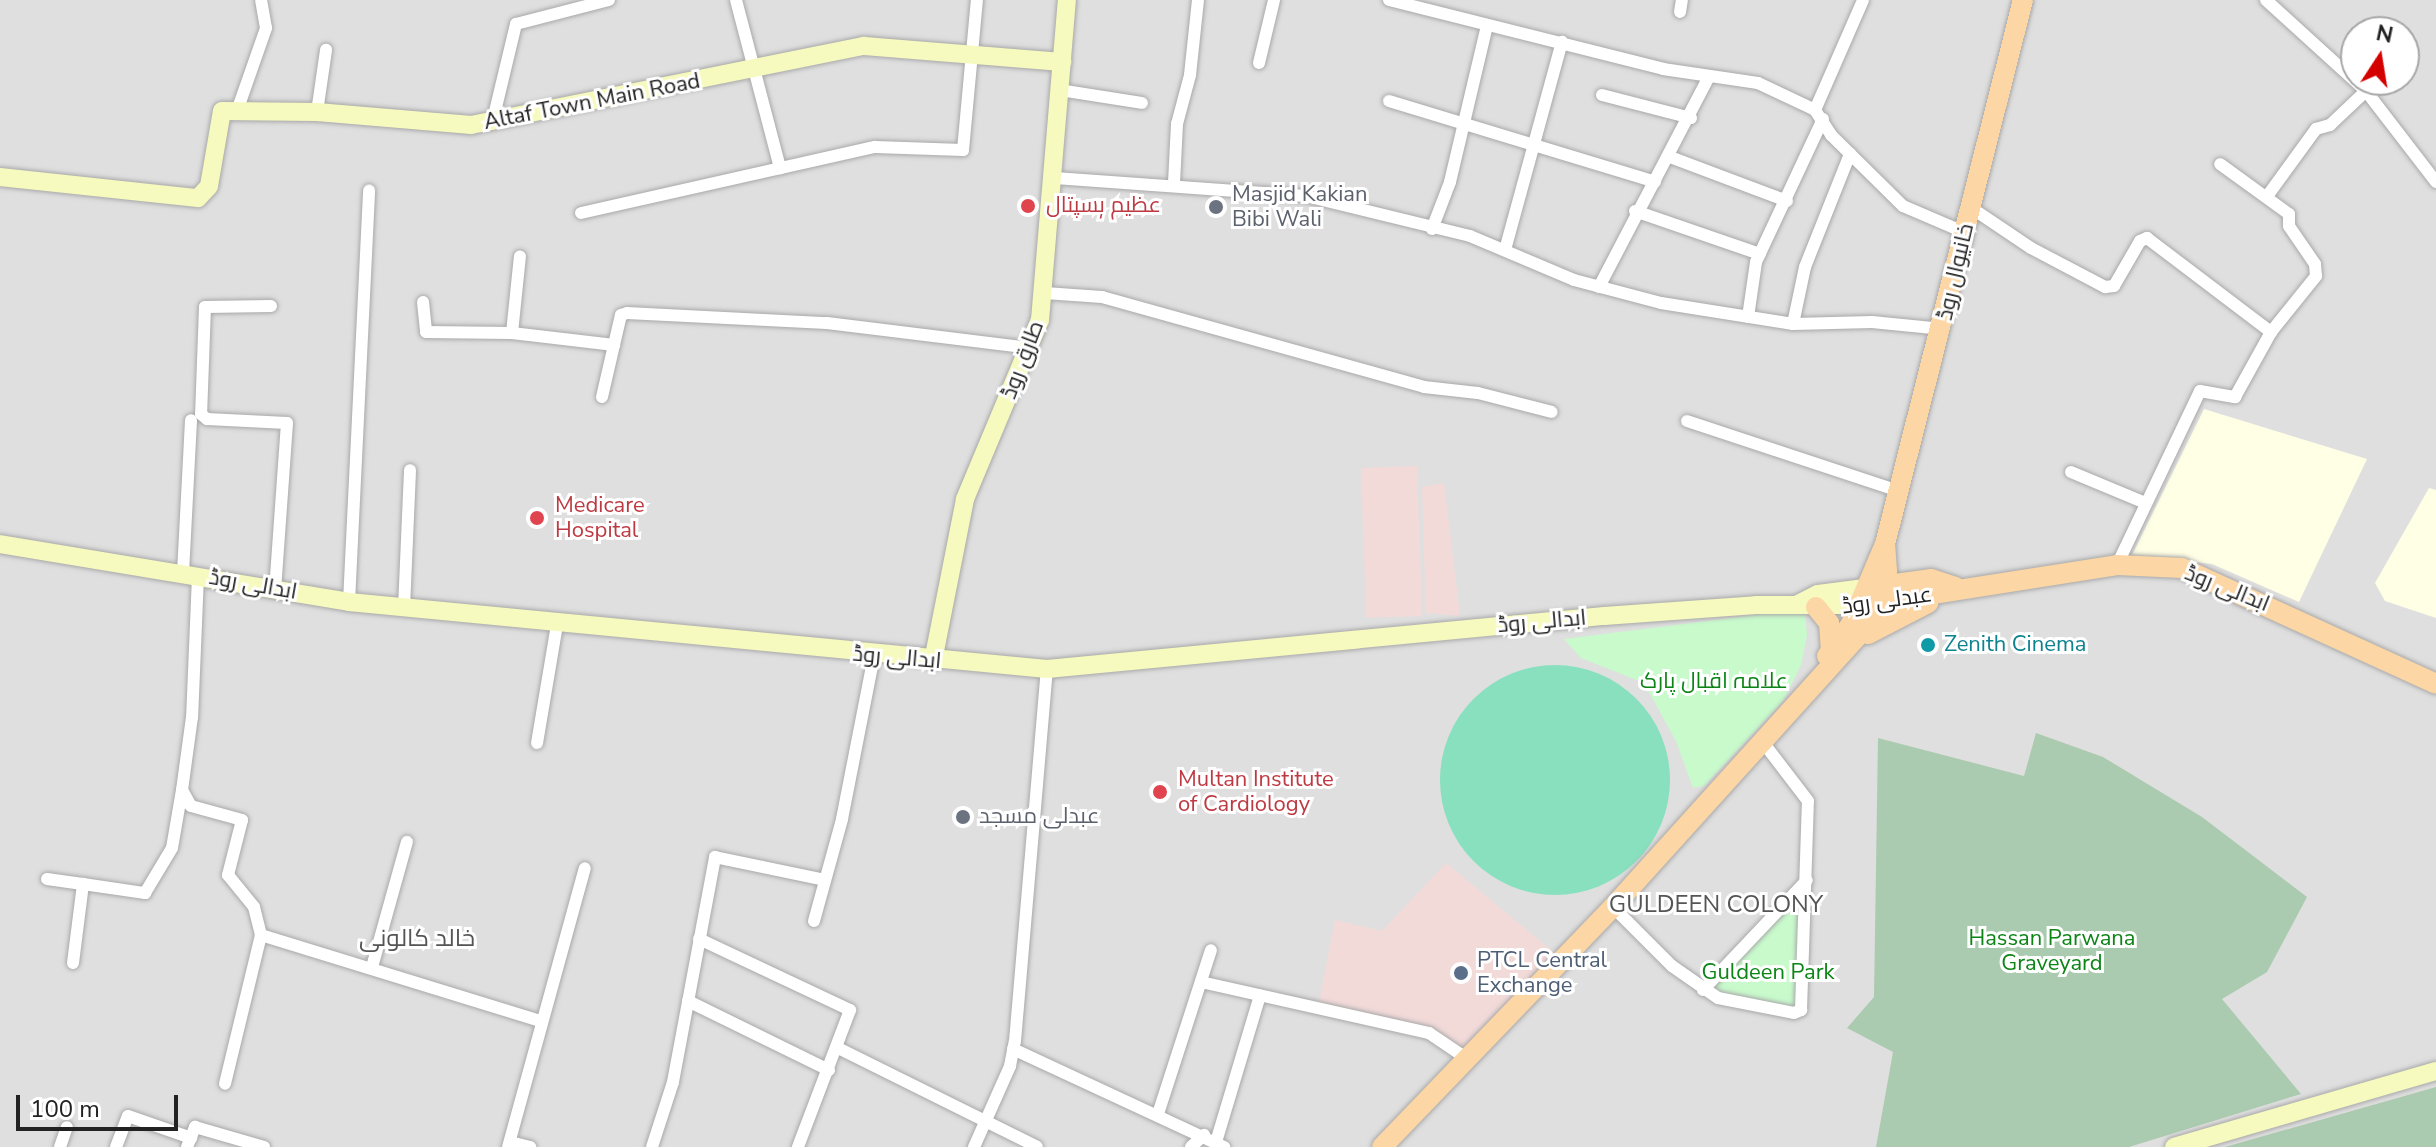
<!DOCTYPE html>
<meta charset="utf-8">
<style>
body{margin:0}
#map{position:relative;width:2436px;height:1147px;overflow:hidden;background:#f2efe9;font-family:"Nunito Sans",Cairo,sans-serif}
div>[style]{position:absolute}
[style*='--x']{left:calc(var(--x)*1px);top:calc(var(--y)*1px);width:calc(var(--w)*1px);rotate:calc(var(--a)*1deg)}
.residential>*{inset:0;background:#e0dfdf}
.commercial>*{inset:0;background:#f2dad9;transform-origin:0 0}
.education>*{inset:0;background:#ffffe5}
.cemetery>*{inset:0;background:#aacbaf}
.park>*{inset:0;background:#c8facc}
.pitch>*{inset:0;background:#88e0be}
.round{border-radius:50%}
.roads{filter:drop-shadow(0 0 2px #a9a9a9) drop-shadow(0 0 2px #a9a9a9)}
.street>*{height:12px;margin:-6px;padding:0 6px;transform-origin:6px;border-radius:6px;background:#fff}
.secondary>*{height:18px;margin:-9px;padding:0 9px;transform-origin:9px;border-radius:9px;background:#f7fabf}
.primary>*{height:20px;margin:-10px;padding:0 10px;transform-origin:10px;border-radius:10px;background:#fcd6a4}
.dots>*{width:22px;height:22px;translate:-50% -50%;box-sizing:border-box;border:4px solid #fff;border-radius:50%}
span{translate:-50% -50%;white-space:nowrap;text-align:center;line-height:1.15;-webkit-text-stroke:6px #fff;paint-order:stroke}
.street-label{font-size:22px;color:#222}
.worship-label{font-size:22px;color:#5b616d}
.left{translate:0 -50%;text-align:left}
.health-label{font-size:22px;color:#be3a42}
.culture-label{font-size:22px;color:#0d838f}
.park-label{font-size:22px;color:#0c8416}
.service-label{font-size:22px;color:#4e5e75}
.neighbourhood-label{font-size:24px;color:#555}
.north{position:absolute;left:2340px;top:16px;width:80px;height:80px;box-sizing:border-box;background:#fff;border:2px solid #a7a7a7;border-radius:50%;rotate:12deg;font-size:22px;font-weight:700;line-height:32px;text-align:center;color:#222}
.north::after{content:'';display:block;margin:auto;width:28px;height:36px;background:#d40000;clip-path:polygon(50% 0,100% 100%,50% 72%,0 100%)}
.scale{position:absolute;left:16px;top:1095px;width:162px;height:36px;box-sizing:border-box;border:4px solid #222;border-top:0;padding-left:10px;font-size:24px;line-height:28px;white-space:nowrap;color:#222;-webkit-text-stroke:6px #fff;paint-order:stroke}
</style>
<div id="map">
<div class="residential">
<div style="clip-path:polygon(evenodd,0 0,2436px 0,2436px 1147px,0 1147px,0 0,2356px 32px,2404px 32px,2404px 80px,2356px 80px,2356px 32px)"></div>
</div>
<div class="commercial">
<div style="left:1417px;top:466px;width:150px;height:56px;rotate:88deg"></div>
<div style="clip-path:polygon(1444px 483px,1460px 616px,1426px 613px,1422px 487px)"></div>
<div style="clip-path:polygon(1446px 863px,1562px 959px,1464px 1058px,1429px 1033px,1318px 1007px,1335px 920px,1382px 931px)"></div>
</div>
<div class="education">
<div style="clip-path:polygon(2204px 409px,2367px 459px,2299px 602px,2212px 564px,2132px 555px)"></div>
<div style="clip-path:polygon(2429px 488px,2436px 490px,2436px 618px,2385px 601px,2375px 583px)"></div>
</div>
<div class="cemetery">
<div style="clip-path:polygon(2036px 733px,2103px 757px,2202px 817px,2307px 897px,2267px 972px,2222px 999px,2301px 1094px,2129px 1147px,1876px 1147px,1893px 1052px,1847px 1028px,1874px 997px,1878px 738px,2024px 776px)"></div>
<div style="clip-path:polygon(2436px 1087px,2436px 1147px,2225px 1147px)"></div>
</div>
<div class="park">
<div style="clip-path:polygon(1788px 611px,1805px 615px,1807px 635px,1801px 665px,1783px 701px,1704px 786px,1693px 788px,1676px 741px,1644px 683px,1581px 658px,1564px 639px)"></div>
<div style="clip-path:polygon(1807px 880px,1804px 1001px,1794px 1013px,1703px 990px)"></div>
</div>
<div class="pitch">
<div class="round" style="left:1440px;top:665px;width:230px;height:230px"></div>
</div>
<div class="roads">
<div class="street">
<div style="--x:736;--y:0;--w:174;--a:75.3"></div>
<div style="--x:1389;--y:0;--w:283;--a:14.1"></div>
<div style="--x:1663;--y:69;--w:96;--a:8.4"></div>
<div style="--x:1758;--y:83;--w:63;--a:25.3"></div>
<div style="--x:1815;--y:110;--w:30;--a:57"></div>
<div style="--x:1831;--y:135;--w:101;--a:44.6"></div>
<div style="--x:1903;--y:206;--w:66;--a:23.1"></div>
<div style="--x:2266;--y:0;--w:135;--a:42.3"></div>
<div style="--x:2366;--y:91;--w:115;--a:52.4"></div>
<div style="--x:1680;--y:12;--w:12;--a:-81"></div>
<div style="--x:1259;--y:63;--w:65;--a:-76.6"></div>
<div style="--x:1060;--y:90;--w:83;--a:9"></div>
<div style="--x:1602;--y:95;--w:92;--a:14.5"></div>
<div style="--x:1389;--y:101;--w:278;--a:16.9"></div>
<div style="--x:1815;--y:110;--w:120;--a:-66.4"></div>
<div style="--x:237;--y:111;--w:88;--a:-70.7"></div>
<div style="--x:266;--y:28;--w:28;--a:-100"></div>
<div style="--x:317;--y:112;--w:63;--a:-81.7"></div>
<div style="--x:492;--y:124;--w:103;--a:-76.5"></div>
<div style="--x:516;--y:24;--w:96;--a:-14.5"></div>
<div style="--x:1670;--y:157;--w:125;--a:20.6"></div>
<div style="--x:1054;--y:178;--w:253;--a:4.1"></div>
<div style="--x:1306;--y:196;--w:169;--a:13.7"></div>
<div style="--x:1470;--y:236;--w:113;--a:22.9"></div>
<div style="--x:1574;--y:280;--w:90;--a:14.8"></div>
<div style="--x:1661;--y:303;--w:134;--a:9"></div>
<div style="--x:1793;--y:324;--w:79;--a:-1.5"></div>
<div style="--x:1872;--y:322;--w:71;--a:5.6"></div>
<div style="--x:1174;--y:183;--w:59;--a:-87.1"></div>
<div style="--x:1177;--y:124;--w:51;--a:-75.1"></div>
<div style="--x:1190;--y:75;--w:75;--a:-83.9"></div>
<div style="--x:2268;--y:195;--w:82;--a:-54"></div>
<div style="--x:2316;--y:129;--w:15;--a:-16"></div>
<div style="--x:2330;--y:125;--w:50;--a:-43.4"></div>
<div style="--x:1970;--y:207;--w:73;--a:33.9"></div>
<div style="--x:2031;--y:248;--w:84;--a:27.8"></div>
<div style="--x:2105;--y:287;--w:9;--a:-6"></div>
<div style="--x:2114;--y:286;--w:52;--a:-60"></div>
<div style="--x:2140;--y:241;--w:8;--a:-23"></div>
<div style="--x:2147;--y:238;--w:156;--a:37.2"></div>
<div style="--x:1635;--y:211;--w:132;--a:19"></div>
<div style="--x:581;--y:213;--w:301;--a:-12.7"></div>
<div style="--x:875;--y:147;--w:88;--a:2"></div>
<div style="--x:963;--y:150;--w:151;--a:-84.7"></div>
<div style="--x:1432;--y:229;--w:50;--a:-69"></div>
<div style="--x:1450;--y:182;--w:161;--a:-76.7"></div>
<div style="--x:1505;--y:250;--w:216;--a:-74.7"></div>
<div style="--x:1599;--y:287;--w:237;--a:-62.4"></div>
<div style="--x:1045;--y:293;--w:57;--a:4"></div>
<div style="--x:1102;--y:297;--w:334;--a:15.6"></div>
<div style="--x:1424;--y:387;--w:54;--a:6.3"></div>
<div style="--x:1478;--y:393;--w:76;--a:14.4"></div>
<div style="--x:423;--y:302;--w:30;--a:84"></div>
<div style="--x:426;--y:332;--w:86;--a:0.7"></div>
<div style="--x:512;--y:333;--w:103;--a:6.7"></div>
<div style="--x:271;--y:306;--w:66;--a:179.1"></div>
<div style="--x:205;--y:307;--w:107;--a:92.1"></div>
<div style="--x:201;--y:414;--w:8;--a:40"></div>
<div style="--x:207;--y:419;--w:80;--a:2.9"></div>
<div style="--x:287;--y:423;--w:166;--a:94.1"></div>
<div style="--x:1748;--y:317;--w:56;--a:-81.7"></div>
<div style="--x:1756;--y:262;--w:158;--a:-64.9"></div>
<div style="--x:1793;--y:324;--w:58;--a:-78.1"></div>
<div style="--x:1805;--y:267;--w:122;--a:-68.3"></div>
<div style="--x:512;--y:333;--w:77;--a:-84.1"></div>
<div style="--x:602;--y:397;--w:84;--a:-77"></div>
<div style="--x:621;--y:315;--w:6;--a:-18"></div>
<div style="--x:627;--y:313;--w:200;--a:2.9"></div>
<div style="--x:827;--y:323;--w:206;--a:7"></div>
<div style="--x:1687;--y:421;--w:223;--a:18.3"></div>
<div style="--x:2071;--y:472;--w:78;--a:22.6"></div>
<div style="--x:2117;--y:565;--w:193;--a:-64.5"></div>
<div style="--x:2200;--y:391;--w:36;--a:10"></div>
<div style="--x:2235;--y:397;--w:74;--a:-61"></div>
<div style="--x:2271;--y:332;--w:72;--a:-51.2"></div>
<div style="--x:2316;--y:276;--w:12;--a:-95"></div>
<div style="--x:2315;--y:264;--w:46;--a:-124.4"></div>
<div style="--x:2289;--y:226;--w:12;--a:-90"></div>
<div style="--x:2289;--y:214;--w:85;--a:-144.1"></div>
<div style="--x:183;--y:573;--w:153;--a:-87"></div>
<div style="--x:198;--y:576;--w:141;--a:92.4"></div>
<div style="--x:192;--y:717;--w:74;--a:97.8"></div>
<div style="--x:182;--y:790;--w:18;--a:61"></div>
<div style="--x:191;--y:806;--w:53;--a:15.4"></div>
<div style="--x:242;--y:820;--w:57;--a:104.3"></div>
<div style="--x:228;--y:875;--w:41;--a:50.9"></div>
<div style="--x:254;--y:907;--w:29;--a:76"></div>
<div style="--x:261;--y:935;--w:153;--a:103.6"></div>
<div style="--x:349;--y:602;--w:412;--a:-87.2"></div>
<div style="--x:404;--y:608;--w:138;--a:-87.5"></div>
<div style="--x:537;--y:743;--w:120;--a:-80.4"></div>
<div style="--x:47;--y:879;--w:36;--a:8"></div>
<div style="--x:1613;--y:907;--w:83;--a:45"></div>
<div style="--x:1672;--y:966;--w:56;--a:34.8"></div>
<div style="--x:1718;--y:998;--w:77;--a:11.2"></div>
<div style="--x:1794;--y:1013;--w:8;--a:-23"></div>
<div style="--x:1801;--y:1010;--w:209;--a:-88.1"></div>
<div style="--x:1808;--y:801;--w:76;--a:-127.5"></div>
<div style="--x:814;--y:921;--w:106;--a:-74.6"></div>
<div style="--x:842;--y:819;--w:166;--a:-78.9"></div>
<div style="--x:261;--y:935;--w:293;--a:17.1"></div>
<div style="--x:699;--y:939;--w:167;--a:25.2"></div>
<div style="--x:850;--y:1010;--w:147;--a:110.8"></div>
<div style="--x:73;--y:963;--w:80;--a:-82.8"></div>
<div style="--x:83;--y:884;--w:63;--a:8.3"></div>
<div style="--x:145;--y:893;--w:52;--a:-59"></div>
<div style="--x:172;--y:848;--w:59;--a:-80.2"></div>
<div style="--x:372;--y:967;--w:130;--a:-74.4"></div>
<div style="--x:1201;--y:982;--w:234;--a:12.6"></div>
<div style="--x:1429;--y:1033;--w:37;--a:34"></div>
<div style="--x:1703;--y:990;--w:151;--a:-46.6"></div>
<div style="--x:688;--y:1001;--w:157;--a:26.1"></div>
<div style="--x:838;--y:1048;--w:222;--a:26.4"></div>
<div style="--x:1013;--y:1049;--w:233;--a:24.9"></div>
<div style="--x:1158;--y:1114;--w:172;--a:-72.1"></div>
<div style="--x:510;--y:1142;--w:21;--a:14"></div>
<div style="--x:1216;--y:1142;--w:153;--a:-73.3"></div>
<div style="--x:60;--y:1147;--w:21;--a:-71"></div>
<div style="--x:116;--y:1147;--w:33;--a:-69"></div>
<div style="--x:128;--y:1116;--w:67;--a:19.2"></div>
<div style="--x:187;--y:1147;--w:22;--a:-68"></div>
<div style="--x:195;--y:1127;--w:72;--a:16.2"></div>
<div style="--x:508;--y:1147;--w:289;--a:-74.6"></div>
<div style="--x:652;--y:1147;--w:68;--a:-72.1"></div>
<div style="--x:673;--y:1082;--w:229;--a:-79.4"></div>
<div style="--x:715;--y:857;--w:112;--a:11.8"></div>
<div style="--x:974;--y:1147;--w:89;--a:-66"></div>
<div style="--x:1010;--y:1066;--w:25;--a:-79"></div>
<div style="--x:1015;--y:1041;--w:373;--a:-85.1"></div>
<div style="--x:1191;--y:1147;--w:18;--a:-43"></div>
</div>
<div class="secondary">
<div style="--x:0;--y:177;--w:199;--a:6.1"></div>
<div style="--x:198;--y:198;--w:16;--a:-47"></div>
<div style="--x:209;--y:186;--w:76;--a:-80.2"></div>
<div style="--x:222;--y:111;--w:95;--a:0.6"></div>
<div style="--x:317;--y:112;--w:155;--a:4.8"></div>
<div style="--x:471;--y:125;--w:401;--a:-11.4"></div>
<div style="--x:864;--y:46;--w:199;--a:4.6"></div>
<div style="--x:0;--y:544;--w:354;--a:9.4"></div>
<div style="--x:349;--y:602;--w:701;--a:5.48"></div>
<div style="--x:1047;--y:669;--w:560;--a:-5.44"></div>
<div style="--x:1604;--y:616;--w:152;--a:-4.1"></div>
<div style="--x:1756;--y:605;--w:104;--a:0"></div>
<div style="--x:1798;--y:604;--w:22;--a:-27"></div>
<div style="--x:1818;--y:594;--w:47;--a:-7.3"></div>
<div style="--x:933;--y:661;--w:165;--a:-78.8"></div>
<div style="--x:965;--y:499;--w:194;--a:-67.3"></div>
<div style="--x:1040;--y:320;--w:321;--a:-85.2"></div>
<div style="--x:2174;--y:1147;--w:273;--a:-16.2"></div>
</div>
<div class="primary">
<div style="--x:1874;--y:587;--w:58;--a:-8"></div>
<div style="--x:1931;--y:579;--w:26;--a:18"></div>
<div style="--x:1869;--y:604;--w:251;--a:-8.9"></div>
<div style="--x:2117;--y:565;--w:65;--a:2.6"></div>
<div style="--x:2182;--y:568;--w:279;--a:24.5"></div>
<div style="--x:1816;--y:607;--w:21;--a:51"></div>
<div style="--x:1829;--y:623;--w:29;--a:86"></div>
<div style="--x:1868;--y:634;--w:68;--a:-27.3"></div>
<div style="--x:1827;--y:656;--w:40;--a:-53"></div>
<div style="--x:1851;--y:624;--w:87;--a:-67"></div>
<div style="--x:1382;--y:1147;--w:333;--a:-46.1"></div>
<div style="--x:1613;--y:907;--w:396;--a:-47.9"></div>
<div style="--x:1879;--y:613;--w:43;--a:-79.2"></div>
<div style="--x:1887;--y:571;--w:27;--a:-94"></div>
<div style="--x:1885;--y:544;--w:561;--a:-75.77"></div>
</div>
</div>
<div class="dots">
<div style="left:1028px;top:206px;background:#e0444e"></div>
<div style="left:1216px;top:207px;background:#6b7280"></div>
<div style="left:537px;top:518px;background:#e0444e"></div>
<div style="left:1928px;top:645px;background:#0f9aa8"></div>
<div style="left:1160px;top:792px;background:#e0444e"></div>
<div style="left:963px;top:817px;background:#6b7280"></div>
<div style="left:1461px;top:973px;background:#5c6f8a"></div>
</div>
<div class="street-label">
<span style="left:592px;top:102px;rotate:-11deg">Altaf Town Main Road</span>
<span style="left:1956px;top:272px;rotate:-77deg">خانیوال روڈ</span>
<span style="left:1023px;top:360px;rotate:-69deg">طارق روڈ</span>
<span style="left:253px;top:585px;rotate:10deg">ابدالی روڈ</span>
<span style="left:2227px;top:589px;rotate:22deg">ابدالی روڈ</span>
<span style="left:1887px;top:601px;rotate:-8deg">عبدلی روڈ</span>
<span style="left:1542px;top:622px;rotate:-5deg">ابدالی روڈ</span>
<span style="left:897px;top:658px;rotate:5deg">ابدالی روڈ</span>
</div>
<div class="worship-label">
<span class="left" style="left:1232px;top:207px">Masjid Kakian<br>Bibi Wali</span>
<span class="left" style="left:979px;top:817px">عبدلی مسجد</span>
</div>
<div class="health-label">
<span class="left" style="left:1046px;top:206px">عظیم ہسپتال</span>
<span class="left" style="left:555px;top:518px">Medicare<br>Hospital</span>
<span class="left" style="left:1178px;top:792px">Multan Institute<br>of Cardiology</span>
</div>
<div class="culture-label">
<span class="left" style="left:1944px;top:645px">Zenith Cinema</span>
</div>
<div class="park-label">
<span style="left:1714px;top:682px">علامہ اقبال پارک</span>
<span style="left:2052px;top:951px">Hassan Parwana<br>Graveyard</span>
<span style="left:1768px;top:973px">Guldeen Park</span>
</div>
<div class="service-label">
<span class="left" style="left:1477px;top:973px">PTCL Central<br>Exchange</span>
</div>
<div class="neighbourhood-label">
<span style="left:1716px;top:905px">GULDEEN COLONY</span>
<span style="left:417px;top:939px">خالد کالونی</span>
</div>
<div class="north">N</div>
<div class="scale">100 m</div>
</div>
